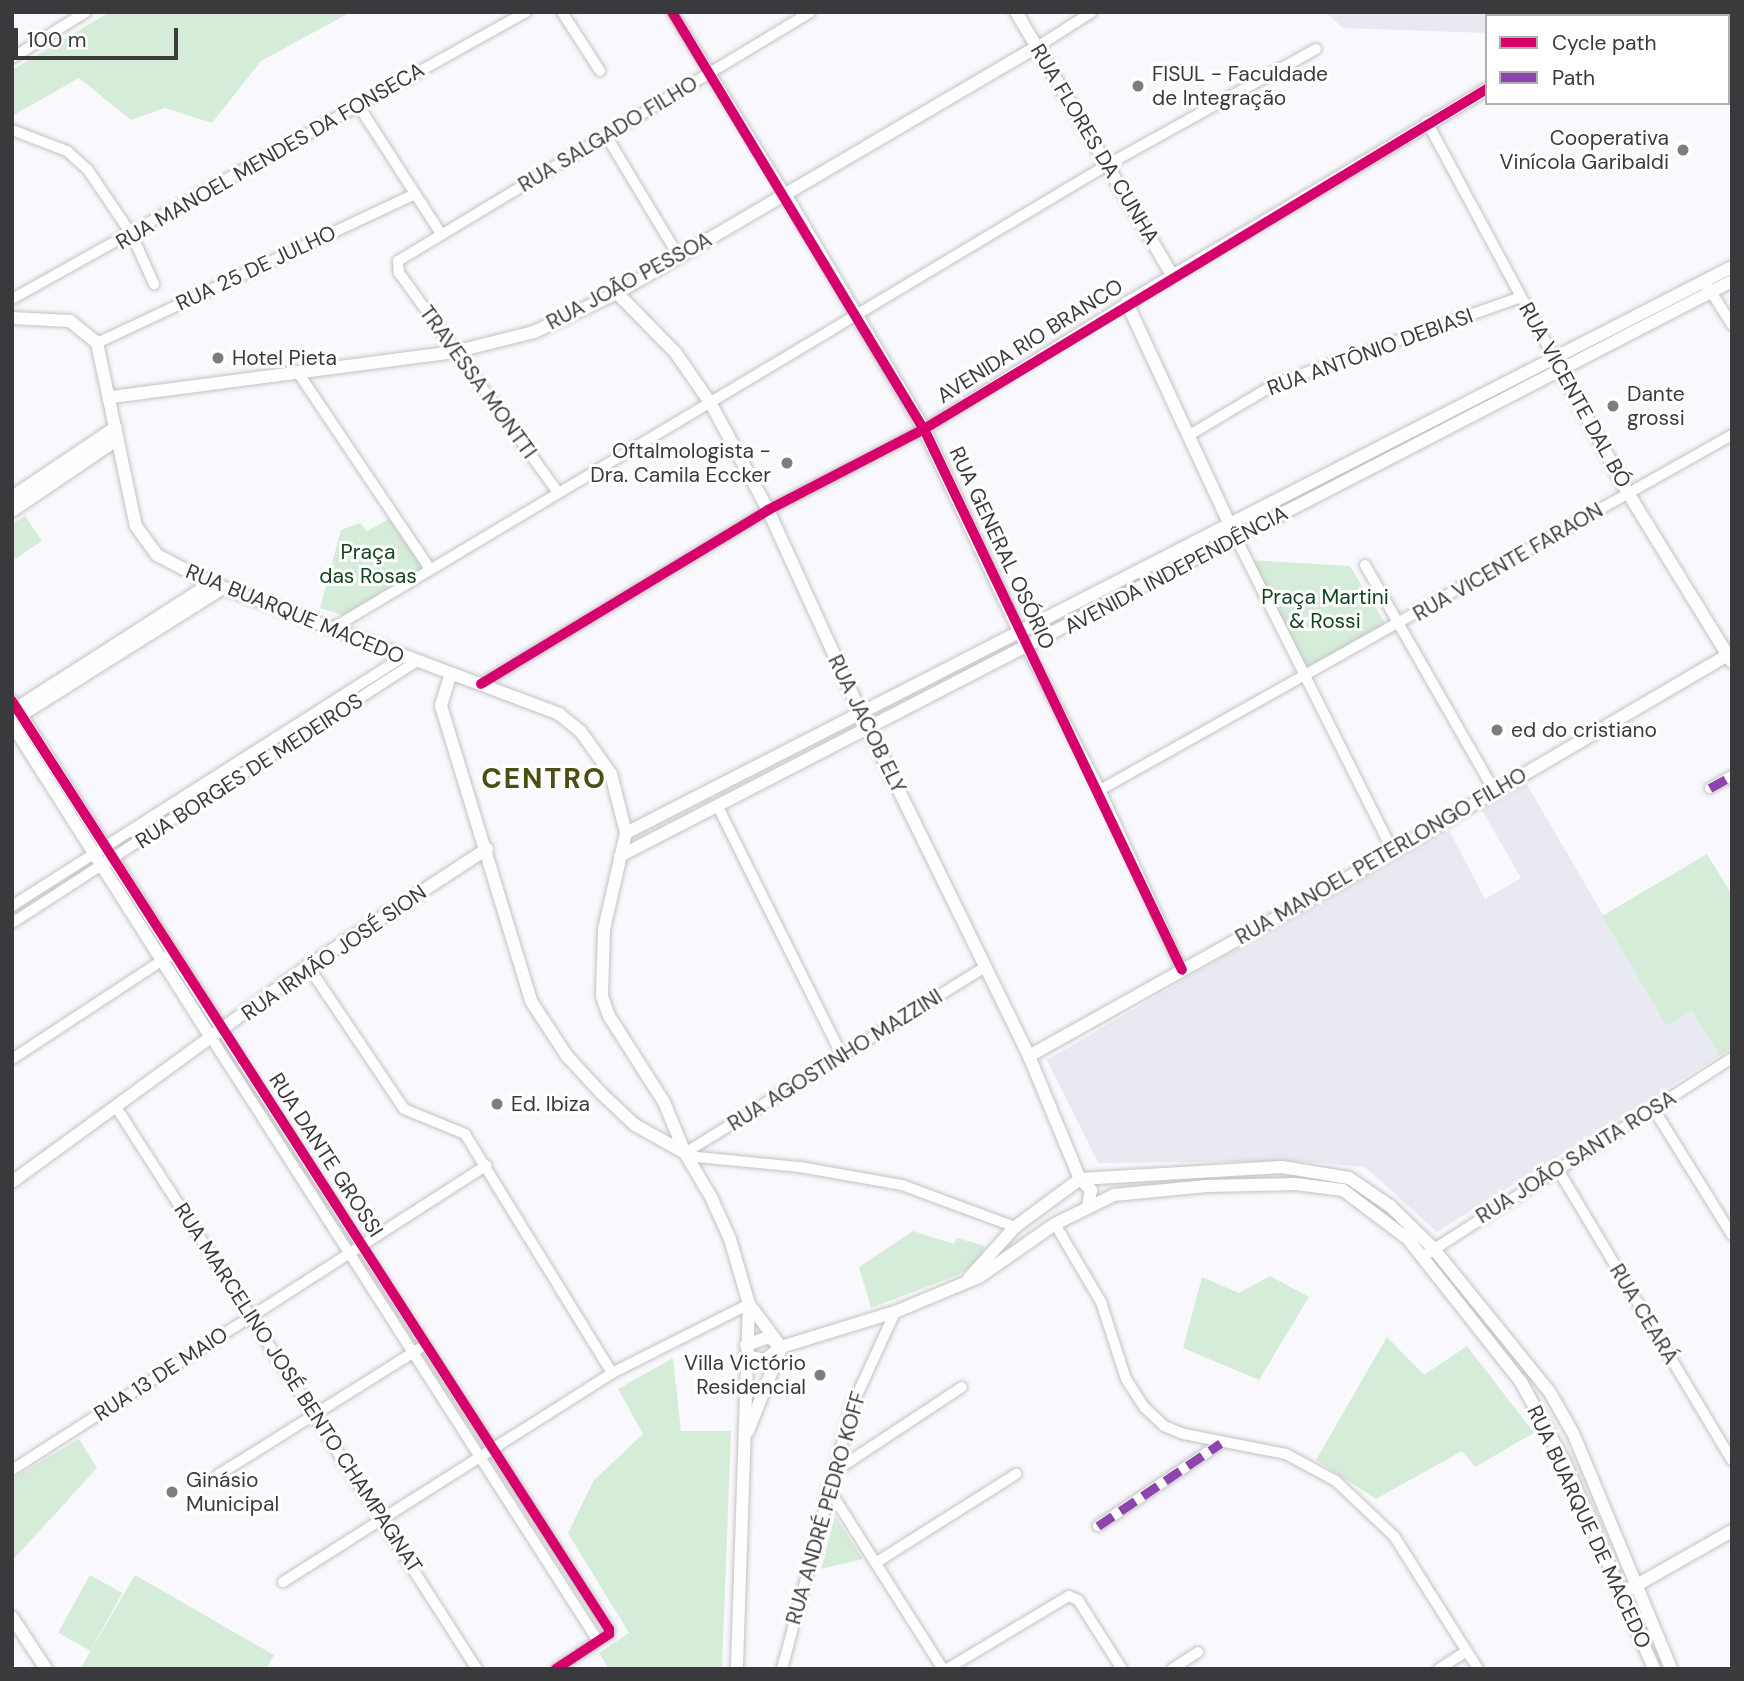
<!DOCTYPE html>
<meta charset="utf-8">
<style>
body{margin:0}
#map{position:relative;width:1744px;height:1681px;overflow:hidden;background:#f9f9fd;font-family:"DM Sans",sans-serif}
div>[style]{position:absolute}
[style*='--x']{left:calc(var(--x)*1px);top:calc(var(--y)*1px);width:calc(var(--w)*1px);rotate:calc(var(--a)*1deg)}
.built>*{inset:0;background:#e9e9f2}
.green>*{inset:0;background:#d5ecd9;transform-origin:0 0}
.roads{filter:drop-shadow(0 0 2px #c3c3c5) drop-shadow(0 0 2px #c3c3c5)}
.minor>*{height:10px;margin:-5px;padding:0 5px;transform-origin:5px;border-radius:5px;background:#fefeff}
.tertiary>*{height:12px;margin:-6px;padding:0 6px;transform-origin:6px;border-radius:6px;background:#fefeff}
.secondary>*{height:12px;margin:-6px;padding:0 6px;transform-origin:6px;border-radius:6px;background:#fefeff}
.quiet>*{height:9px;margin-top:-4.5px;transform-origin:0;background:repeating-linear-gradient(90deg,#8e44ad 0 18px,transparent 0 27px)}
.cycleway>*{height:10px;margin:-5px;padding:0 5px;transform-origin:5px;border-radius:5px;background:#d6006c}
.dots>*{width:19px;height:19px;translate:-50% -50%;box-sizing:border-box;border:4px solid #fff;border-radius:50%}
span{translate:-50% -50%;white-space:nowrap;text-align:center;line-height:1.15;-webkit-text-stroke:6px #fff;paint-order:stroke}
.poi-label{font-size:21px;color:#3a3a3d}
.left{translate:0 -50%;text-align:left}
.right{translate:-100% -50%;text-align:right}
.street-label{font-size:21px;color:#3a3a3d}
.park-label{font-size:21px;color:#13431d}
.district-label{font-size:28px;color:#4b4e12;font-weight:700;letter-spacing:2px}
.frame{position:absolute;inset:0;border:14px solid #3a3a3d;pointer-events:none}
.legend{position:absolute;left:1485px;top:14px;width:245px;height:91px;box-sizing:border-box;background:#fff;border:2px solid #b0b0b1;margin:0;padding:9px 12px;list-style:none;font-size:21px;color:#3a3a3d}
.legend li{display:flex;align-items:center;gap:14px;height:35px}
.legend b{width:35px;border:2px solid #b0b0b1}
.scale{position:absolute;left:14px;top:28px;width:164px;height:32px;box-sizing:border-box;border:4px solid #3a3a3d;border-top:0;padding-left:9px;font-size:21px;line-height:24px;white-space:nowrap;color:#3a3a3d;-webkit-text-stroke:5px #fff;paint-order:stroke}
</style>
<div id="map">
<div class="built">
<div style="clip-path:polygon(1325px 12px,1732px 12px,1732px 27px,1728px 16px,1487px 16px,1487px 33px,1343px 28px)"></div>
<div style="clip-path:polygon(1525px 781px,1667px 1025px,1692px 1011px,1719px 1056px,1437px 1232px,1365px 1167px,1295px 1161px,1098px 1163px,1047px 1060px,1447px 826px,1485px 899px,1521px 878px,1480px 807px)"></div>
</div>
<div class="green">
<div style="clip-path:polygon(110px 12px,351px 12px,261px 61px,212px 123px,165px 108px,131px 120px,79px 78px,12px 116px,12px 70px)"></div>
<div style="clip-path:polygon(25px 516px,42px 541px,12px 561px,12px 524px)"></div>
<div style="clip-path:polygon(389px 519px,424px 569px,343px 615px,320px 608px,341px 530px,360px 523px,367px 531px)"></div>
<div style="clip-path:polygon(1251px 560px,1350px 566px,1386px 625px,1307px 671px)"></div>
<div style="clip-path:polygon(1707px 854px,1732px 895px,1732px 1049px,1719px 1056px,1692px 1011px,1667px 1026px,1602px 916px)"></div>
<div style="clip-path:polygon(913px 1231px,954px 1244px,957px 1238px,985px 1246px,979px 1261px,958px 1275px,871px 1308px,859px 1267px)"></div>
<div style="clip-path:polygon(1270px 1276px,1309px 1297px,1259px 1380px,1183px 1348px,1202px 1277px,1239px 1293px)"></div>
<div style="clip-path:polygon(1387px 1337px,1424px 1375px,1467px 1346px,1534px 1433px,1475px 1467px,1462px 1451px,1376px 1499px,1316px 1460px)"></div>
<div style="clip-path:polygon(673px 1358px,681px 1431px,731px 1431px,722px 1669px,609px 1669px,599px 1653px,629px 1633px,568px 1533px,594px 1480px,643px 1434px,618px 1389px)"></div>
<div style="clip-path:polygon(79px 1439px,97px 1468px,12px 1561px,12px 1479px)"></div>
<div style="clip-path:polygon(835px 1516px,863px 1559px,821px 1569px)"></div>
<div style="left:90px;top:1575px;width:37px;height:66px;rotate:29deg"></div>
<div style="clip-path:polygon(135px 1575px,274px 1655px,266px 1669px,80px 1669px)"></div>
</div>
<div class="roads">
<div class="minor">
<div style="--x:562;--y:12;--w:70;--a:57.2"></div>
<div style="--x:672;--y:12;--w:214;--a:58.2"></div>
<div style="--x:1037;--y:47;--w:65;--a:-32.5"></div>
<div style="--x:12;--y:58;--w:87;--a:-31.9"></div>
<div style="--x:358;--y:105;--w:151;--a:57.2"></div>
<div style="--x:1427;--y:122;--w:268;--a:61.7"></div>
<div style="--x:12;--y:130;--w:59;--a:20.9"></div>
<div style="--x:67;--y:151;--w:28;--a:42"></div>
<div style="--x:88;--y:170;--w:78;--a:55.9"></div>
<div style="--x:132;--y:235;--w:54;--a:65.8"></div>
<div style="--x:607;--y:137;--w:140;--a:59"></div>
<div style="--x:1705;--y:282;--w:51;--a:57.9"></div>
<div style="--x:12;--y:299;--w:589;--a:-29.18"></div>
<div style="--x:97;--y:343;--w:351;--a:-25.1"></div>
<div style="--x:297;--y:371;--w:239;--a:56.1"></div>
<div style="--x:1188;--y:436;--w:104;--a:-30.8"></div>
<div style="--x:1277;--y:383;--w:259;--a:-19.4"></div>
<div style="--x:557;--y:491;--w:269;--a:-125.9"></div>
<div style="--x:399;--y:273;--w:12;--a:-95"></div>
<div style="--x:398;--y:261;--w:481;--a:-31.1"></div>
<div style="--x:1236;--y:538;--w:350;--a:63.4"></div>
<div style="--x:1365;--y:565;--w:259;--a:60.2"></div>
<div style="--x:333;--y:628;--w:902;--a:-30.89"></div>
<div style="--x:1107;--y:165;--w:239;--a:-29"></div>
<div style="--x:1027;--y:648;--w:160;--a:62.8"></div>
<div style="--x:1100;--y:790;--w:198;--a:65.5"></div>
<div style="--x:481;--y:684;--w:336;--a:-31.2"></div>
<div style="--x:768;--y:510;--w:176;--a:-27.4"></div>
<div style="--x:924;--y:429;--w:239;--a:-31.8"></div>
<div style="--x:1710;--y:788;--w:25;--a:-29"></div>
<div style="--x:1100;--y:790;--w:725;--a:-29.32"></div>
<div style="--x:717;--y:805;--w:280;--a:63.5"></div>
<div style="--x:12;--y:906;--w:461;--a:-32.5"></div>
<div style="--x:12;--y:923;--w:479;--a:-32.9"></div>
<div style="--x:308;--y:966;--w:172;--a:56.1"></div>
<div style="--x:404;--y:1109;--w:66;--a:22.3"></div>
<div style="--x:465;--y:1134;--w:281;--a:58.4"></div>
<div style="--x:222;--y:1030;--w:713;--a:57.13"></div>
<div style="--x:609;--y:1629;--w:5;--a:90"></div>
<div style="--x:609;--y:1634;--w:64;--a:146.6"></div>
<div style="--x:212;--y:1039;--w:715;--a:57.33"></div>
<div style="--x:12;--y:1059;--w:186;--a:-33.3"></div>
<div style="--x:116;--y:1107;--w:668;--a:57.29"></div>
<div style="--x:1653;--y:1108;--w:150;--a:58.1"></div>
<div style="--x:685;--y:1153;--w:353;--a:-31.8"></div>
<div style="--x:687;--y:1156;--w:114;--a:5.6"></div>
<div style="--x:800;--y:1167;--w:104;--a:10"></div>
<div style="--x:902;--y:1185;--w:121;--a:20.4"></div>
<div style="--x:1557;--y:1168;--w:340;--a:59.1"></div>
<div style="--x:1055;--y:1224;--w:91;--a:59.5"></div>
<div style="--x:1101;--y:1302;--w:81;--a:72"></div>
<div style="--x:1126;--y:1379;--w:35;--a:57"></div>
<div style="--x:1145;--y:1408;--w:26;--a:43"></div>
<div style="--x:1164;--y:1426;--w:22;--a:22"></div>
<div style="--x:1184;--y:1434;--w:104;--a:11.1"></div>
<div style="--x:1286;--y:1454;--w:57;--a:28.4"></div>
<div style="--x:1336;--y:1481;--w:80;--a:43.5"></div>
<div style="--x:1394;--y:1536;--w:157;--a:57.7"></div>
<div style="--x:1422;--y:1257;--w:368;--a:-32.7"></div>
<div style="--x:12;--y:1470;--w:564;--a:-32.7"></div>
<div style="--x:835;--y:1471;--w:152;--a:-33.5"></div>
<div style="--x:218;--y:1475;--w:237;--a:-32.1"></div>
<div style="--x:828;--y:1488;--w:214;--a:57.6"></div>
<div style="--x:1098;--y:1526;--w:148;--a:-34"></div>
<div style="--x:877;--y:1562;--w:165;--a:-32.3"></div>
<div style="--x:283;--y:1582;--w:390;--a:-32.4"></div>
<div style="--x:612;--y:1373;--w:153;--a:-26.7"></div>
<div style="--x:782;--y:1669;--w:272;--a:-75.1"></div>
<div style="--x:852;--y:1406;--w:103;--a:-65.4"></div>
<div style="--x:947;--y:1669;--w:142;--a:-30.9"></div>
<div style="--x:1069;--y:1596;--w:10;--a:24"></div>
<div style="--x:1078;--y:1600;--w:82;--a:57.5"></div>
<div style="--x:1172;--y:1669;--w:31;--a:-33"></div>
<div style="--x:1439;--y:1669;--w:33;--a:-33"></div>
</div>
<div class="tertiary">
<div style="--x:1016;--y:12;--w:307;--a:59.3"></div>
<div style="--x:1728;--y:43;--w:4;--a:0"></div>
<div style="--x:785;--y:194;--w:273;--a:59.4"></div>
<div style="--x:924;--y:429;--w:242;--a:64.8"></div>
<div style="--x:617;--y:293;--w:487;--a:-30.4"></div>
<div style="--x:1554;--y:358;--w:154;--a:61.3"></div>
<div style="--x:1628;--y:493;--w:198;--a:58.4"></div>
<div style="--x:12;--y:497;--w:125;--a:-33.9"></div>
<div style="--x:12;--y:511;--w:128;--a:-34.2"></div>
<div style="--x:1236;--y:538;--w:259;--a:-114.9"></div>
<div style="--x:1127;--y:303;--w:419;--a:-30.7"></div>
<div style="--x:450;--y:676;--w:31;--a:107"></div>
<div style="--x:441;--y:706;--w:308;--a:73"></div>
<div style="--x:531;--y:1001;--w:66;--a:56.8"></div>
<div style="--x:567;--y:1056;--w:52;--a:47.4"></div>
<div style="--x:602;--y:1094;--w:45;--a:43.2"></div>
<div style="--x:635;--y:1125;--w:57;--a:29.2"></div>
<div style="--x:12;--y:701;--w:390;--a:57.4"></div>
<div style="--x:12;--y:711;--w:237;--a:-32.7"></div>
<div style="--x:15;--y:719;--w:246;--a:-32.2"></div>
<div style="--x:12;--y:724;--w:373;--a:57.6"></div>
<div style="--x:1029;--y:1056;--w:355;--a:-29.2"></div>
<div style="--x:1339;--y:883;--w:456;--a:-30.4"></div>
<div style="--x:12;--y:1182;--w:366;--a:-36.1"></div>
<div style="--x:308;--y:966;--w:214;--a:-33.2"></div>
<div style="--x:1621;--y:1594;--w:128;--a:-29.6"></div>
<div style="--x:12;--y:1617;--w:62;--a:56.8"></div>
</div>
<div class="secondary">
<div style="--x:12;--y:318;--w:58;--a:3"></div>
<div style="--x:70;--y:321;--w:35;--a:39"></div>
<div style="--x:97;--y:343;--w:187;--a:78"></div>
<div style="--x:136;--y:526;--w:36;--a:54"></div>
<div style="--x:157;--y:555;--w:61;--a:27.4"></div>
<div style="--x:211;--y:583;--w:372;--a:20.6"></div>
<div style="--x:559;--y:714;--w:28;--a:39"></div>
<div style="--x:581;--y:732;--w:52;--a:54.5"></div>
<div style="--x:611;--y:774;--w:61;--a:75.7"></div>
<div style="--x:626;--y:833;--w:98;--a:102.9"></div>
<div style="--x:604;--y:929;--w:67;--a:91.7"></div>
<div style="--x:602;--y:996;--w:21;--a:71"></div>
<div style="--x:609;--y:1016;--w:102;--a:57.4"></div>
<div style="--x:664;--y:1102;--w:55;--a:67.6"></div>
<div style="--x:685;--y:1153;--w:51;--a:59.4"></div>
<div style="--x:711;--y:1197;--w:46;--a:65.7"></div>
<div style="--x:730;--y:1239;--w:68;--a:73.7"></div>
<div style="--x:749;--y:1304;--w:365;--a:91.9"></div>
<div style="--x:112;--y:397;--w:345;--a:-7.5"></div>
<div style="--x:454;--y:352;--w:82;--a:-14"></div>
<div style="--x:534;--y:332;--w:92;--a:-25.2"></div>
<div style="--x:617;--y:293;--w:83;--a:45.5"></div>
<div style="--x:675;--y:352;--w:63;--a:55.3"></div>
<div style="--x:711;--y:404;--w:120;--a:61.7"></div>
<div style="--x:768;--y:510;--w:226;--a:65.4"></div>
<div style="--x:862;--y:715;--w:380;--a:63.9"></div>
<div style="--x:1029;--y:1056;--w:133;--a:67.5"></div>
<div style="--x:1080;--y:1179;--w:16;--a:45"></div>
<div style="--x:1091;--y:1190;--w:15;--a:101"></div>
<div style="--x:626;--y:833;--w:1242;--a:-27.1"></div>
<div style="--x:620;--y:856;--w:1252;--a:-27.34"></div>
<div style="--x:969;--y:1278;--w:69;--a:-48"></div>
<div style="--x:1015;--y:1227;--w:81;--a:-36.4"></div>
<div style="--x:1080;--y:1179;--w:202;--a:-3.4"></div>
<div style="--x:1282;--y:1167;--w:68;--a:9.3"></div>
<div style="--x:1349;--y:1178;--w:50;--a:34.3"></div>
<div style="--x:1390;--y:1206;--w:60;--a:44.3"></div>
<div style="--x:1433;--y:1248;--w:184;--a:51"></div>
<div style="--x:1549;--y:1391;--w:48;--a:60.3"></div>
<div style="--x:1573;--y:1433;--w:256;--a:67.4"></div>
<div style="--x:749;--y:1304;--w:54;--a:53.3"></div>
<div style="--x:746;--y:1345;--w:24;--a:-19"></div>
<div style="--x:769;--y:1337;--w:13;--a:39"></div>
<div style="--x:746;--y:1356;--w:19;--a:12"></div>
<div style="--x:765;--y:1360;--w:21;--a:-39"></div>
<div style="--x:781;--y:1347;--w:119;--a:-17.1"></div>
<div style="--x:895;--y:1312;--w:91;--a:-22.6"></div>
<div style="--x:979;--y:1277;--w:93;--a:-34.9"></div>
<div style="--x:1055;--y:1224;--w:66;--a:-26.2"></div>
<div style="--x:1114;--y:1195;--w:93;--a:-5.5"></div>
<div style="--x:1207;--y:1186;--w:89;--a:-1.3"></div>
<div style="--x:1296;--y:1184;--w:47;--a:7.3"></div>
<div style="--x:1343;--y:1190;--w:81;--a:37"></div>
<div style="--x:1408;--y:1239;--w:182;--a:51.7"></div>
<div style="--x:1521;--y:1382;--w:92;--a:61.5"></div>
<div style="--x:1565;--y:1463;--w:224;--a:66.6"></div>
<div style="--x:748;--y:1431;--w:86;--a:-68.2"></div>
</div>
</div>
<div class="quiet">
<div style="--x:1710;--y:788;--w:25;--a:-29"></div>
<div style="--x:1098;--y:1526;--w:148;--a:-34"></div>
</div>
<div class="cycleway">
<div style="--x:672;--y:12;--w:487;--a:58.9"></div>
<div style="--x:924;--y:429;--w:599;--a:64.5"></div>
<div style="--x:481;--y:684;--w:336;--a:-31.2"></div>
<div style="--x:768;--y:510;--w:176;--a:-27.4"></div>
<div style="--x:924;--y:429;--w:658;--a:-31.13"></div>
<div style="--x:12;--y:701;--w:1103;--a:57.25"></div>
<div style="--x:609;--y:1629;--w:5;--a:90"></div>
<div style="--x:609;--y:1634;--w:64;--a:146.6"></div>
</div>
<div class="dots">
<div style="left:1138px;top:86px;background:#7d7d80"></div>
<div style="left:1683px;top:150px;background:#7d7d80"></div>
<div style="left:218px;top:358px;background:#7d7d80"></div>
<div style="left:1613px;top:406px;background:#7d7d80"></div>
<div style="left:787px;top:463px;background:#7d7d80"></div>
<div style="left:1497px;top:730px;background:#7d7d80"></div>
<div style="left:497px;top:1104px;background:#7d7d80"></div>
<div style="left:820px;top:1375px;background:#7d7d80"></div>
<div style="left:172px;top:1492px;background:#7d7d80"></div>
</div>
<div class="poi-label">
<span class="left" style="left:1152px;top:86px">FISUL - Faculdade<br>de Integração</span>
<span class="right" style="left:1669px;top:150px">Cooperativa<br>Vinícola Garibaldi</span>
<span class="left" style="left:232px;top:358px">Hotel Pieta</span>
<span class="left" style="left:1627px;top:406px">Dante<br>grossi</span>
<span class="right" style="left:771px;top:463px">Oftalmologista -<br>Dra. Camila Eccker</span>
<span class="left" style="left:1511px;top:730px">ed do cristiano</span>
<span class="left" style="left:511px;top:1104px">Ed. Ibiza</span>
<span class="right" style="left:806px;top:1375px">Villa Victório<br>Residencial</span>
<span class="left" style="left:186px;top:1492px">Ginásio<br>Municipal</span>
</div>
<div class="street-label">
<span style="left:608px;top:134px;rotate:-31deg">RUA SALGADO FILHO</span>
<span style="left:1095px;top:144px;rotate:59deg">RUA FLORES DA CUNHA</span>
<span style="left:270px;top:156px;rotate:-30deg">RUA MANOEL MENDES DA FONSECA</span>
<span style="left:256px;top:268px;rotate:-25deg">RUA 25 DE JULHO</span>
<span style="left:629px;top:281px;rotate:-28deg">RUA JOÃO PESSOA</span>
<span style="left:1030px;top:341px;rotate:-32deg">AVENIDA RIO BRANCO</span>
<span style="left:1370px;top:352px;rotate:-20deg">RUA ANTÔNIO DEBIASI</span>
<span style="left:478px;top:382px;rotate:54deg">TRAVESSA MONTTI</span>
<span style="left:1575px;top:395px;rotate:61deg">RUA VICENTE DAL BÓ</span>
<span style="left:1002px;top:548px;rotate:65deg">RUA GENERAL OSÓRIO</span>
<span style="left:1508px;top:562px;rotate:-30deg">RUA VICENTE FARAON</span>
<span style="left:1176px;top:570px;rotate:-28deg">AVENIDA INDEPENDÊNCIA</span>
<span style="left:295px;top:614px;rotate:22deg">RUA BUARQUE MACEDO</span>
<span style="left:867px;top:724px;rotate:64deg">RUA JACOB ELY</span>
<span style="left:249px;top:771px;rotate:-33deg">RUA BORGES DE MEDEIROS</span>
<span style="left:1381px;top:856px;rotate:-30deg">RUA MANOEL PETERLONGO FILHO</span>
<span style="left:334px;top:953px;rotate:-35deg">RUA IRMÃO JOSÉ SION</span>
<span style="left:835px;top:1060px;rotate:-32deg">RUA AGOSTINHO MAZZINI</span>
<span style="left:326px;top:1155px;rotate:57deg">RUA DANTE GROSSI</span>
<span style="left:1576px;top:1157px;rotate:-32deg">RUA JOÃO SANTA ROSA</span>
<span style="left:1644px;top:1314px;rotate:59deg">RUA CEARÁ</span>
<span style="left:161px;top:1374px;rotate:-33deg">RUA 13 DE MAIO</span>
<span style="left:298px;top:1388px;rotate:57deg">RUA MARCELINO JOSÉ BENTO CHAMPAGNAT</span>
<span style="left:826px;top:1508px;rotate:-74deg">RUA ANDRÉ PEDRO KOFF</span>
<span style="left:1589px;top:1527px;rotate:65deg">RUA BUARQUE DE MACEDO</span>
</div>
<div class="park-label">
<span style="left:368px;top:564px">Praça<br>das Rosas</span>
<span style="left:1325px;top:609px">Praça Martini<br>&amp; Rossi</span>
</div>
<div class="district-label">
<span style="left:544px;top:779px">CENTRO</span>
</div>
<div class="frame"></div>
<ul class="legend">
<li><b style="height:9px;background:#d6006c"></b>Cycle path</li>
<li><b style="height:9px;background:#8e44ad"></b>Path</li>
</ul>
<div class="scale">100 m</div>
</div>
